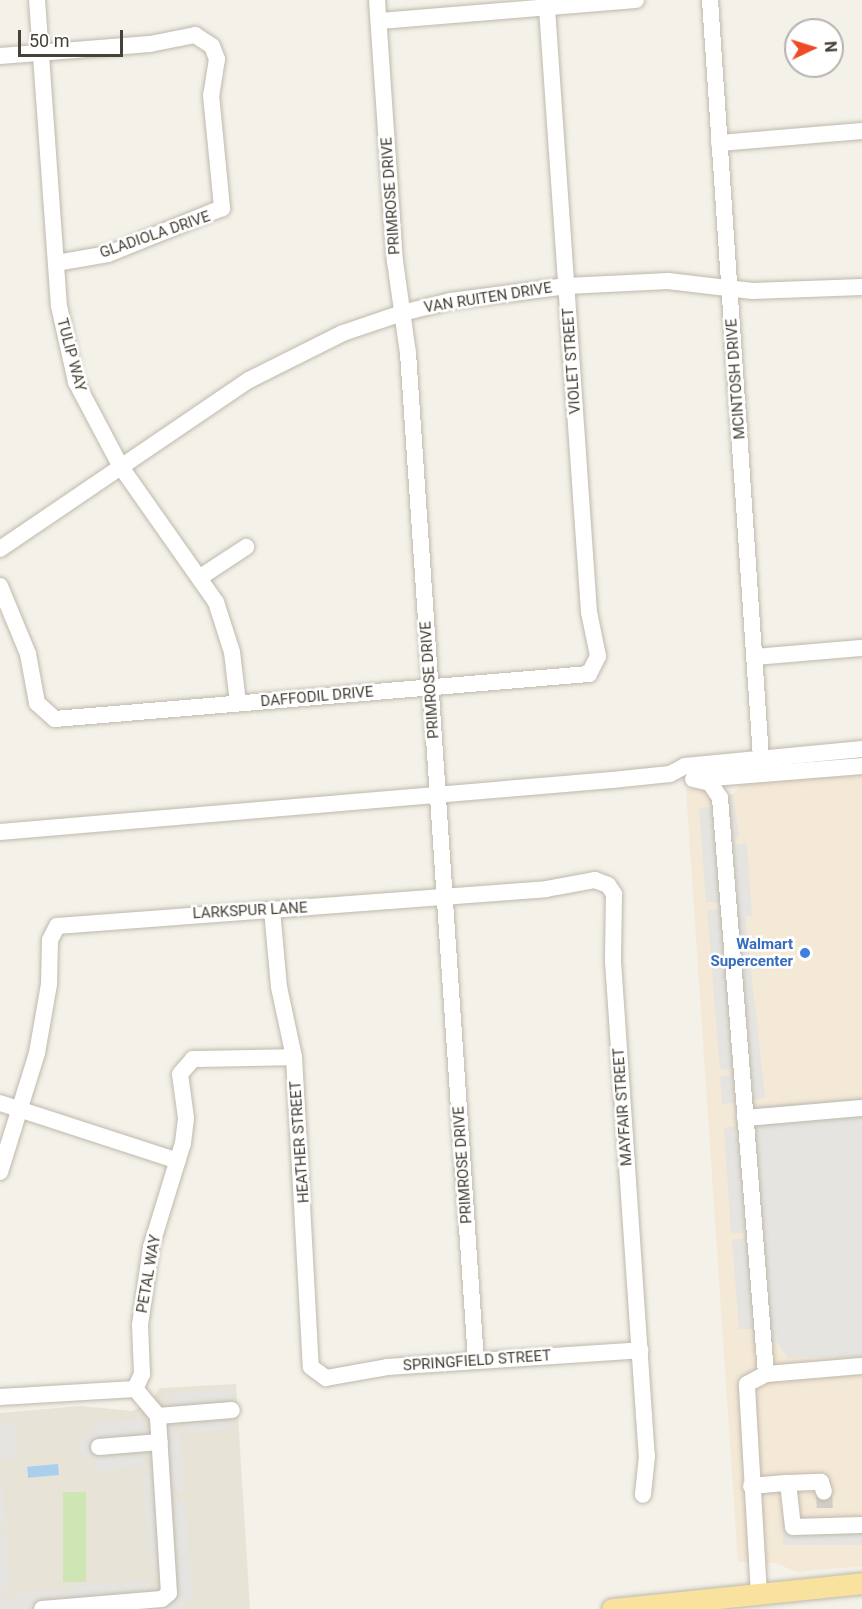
<!DOCTYPE html>
<style>
body{margin:0}
#map{position:relative;width:862px;height:1609px;overflow:hidden;background:#f4f1e9;font-family:Roboto,sans-serif}
div>[style]{position:absolute}
[style*='--x']{left:calc(var(--x)*1px);top:calc(var(--y)*1px);width:calc(var(--w)*1px);rotate:calc(var(--a)*1deg)}
.residential>*{inset:0;background:#e7e3d7}
.commercial>*{inset:0;background:#f4e8d6}
.green>*{inset:0;background:#cee6b4;transform-origin:0 0}
.parking>*{inset:0;background:#e5e4e0;transform-origin:0 0}
.water>*{inset:0;background:#a9cfed;transform-origin:0 0}
.minor-tunnel>*{height:16px;margin-top:-8px;transform-origin:0;background:repeating-linear-gradient(90deg,#d1cec6 0 16px,transparent 0 24px)}
.roads{filter:drop-shadow(0 0 2px #bfb9ac) drop-shadow(0 0 2px #bfb9ac)}
.minor>*{height:16px;margin:-8px;padding:0 8px;transform-origin:8px;border-radius:8px;background:#fff}
.major>*{height:21px;margin:-10.5px;padding:0 10.5px;transform-origin:10.5px;border-radius:10.5px;background:#f9e29d}
.dots>*{width:16px;height:16px;translate:-50% -50%;box-sizing:border-box;border:3px solid #fff;border-radius:50%}
span{translate:-50% -50%;white-space:nowrap;text-align:center;line-height:1.15;-webkit-text-stroke:5px #fff;paint-order:stroke}
.street-label{font-size:15px;color:#474238}
.shop-label{font-size:15px;color:#366cbe;font-weight:700}
.right{translate:-100% -50%;text-align:right}
.north{position:absolute;left:784px;top:18px;width:60px;height:60px;box-sizing:border-box;background:#fff;border:2px solid #b5b3af;border-radius:50%;rotate:86deg;font-size:16px;font-weight:700;line-height:24px;text-align:center;color:#474238}
.north::after{content:'';display:block;margin:auto;width:21px;height:27px;background:#ef4a25;clip-path:polygon(50% 0,100% 100%,50% 72%,0 100%)}
.scale{position:absolute;left:18px;top:30px;width:105px;height:27px;box-sizing:border-box;border:3px solid #474238;border-top:0;padding-left:8px;font-size:18px;line-height:21px;white-space:nowrap;color:#474238;-webkit-text-stroke:4px #fff;paint-order:stroke}
</style>
<div id="map">
<div class="residential">
<div style="clip-path:polygon(236px 1384px,250px 1609px,0 1609px,0 1413px,81px 1406px,132px 1411px,149px 1403px,160px 1388px)"></div>
</div>
<div class="commercial">
<div style="clip-path:polygon(862px 774px,862px 1566px,797px 1572px,776px 1563px,738px 1562px,686px 789px,709px 787px,715px 795px,733px 794px,744px 783px)"></div>
</div>
<div class="green">
<div style="left:63px;top:1492px;width:23px;height:90px"></div>
</div>
<div class="parking">
<div style="clip-path:polygon(733px 795px,739px 835px,734px 844px,747px 844px,752px 915px,745px 916px,765px 1097px,753px 1101px,758px 1106px,862px 1098px,862px 1357px,788px 1358px,777px 1342px,753px 1343px,752px 1329px,739px 1329px,732px 1240px,744px 1239px,745px 1233px,731px 1233px,724px 1128px,736px 1126px,734px 1103px,722px 1104px,720px 1076px,731px 1075px,731px 1070px,720px 1069px,707px 910px,718px 909px,718px 902px,706px 902px,699px 808px,714px 806px,715px 796px)"></div>
<div style="clip-path:polygon(230px 1389px,235px 1401px,232px 1429px,185px 1433px,183px 1421px,168px 1430px,180px 1432px,184px 1492px,173px 1494px,173px 1502px,185px 1502px,189px 1555px,178px 1558px,190px 1560px,193px 1602px,184px 1602px,182px 1609px,0 1609px,0 1531px,6px 1531px,10px 1590px,0 1593px,13px 1604px,15px 1593px,62px 1589px,64px 1599px,67px 1587px,120px 1583px,122px 1594px,124px 1582px,149px 1582px,150px 1592px,161px 1586px,162px 1575px,152px 1576px,148px 1533px,158px 1528px,147px 1529px,143px 1477px,144px 1470px,154px 1469px,152px 1455px,143px 1456px,143px 1466px,97px 1472px,95px 1457px,82px 1457px,80px 1436px,94px 1435px,93px 1423px,141px 1419px,145px 1431px,151px 1425px,147px 1416px,171px 1405px,170px 1394px)"></div>
<div style="clip-path:polygon(15px 1423px,18px 1458px,0 1459px,0 1424px)"></div>
<div style="clip-path:polygon(0 1465px,6px 1527px,0 1527px)"></div>
<div style="left:862px;top:1517px;width:28px;height:79px;rotate:90deg"></div>
</div>
<div class="water">
<div style="left:58px;top:1464px;width:11px;height:31px;rotate:85deg"></div>
</div>
<div class="minor-tunnel">
<div style="--x:824;--y:1492;--w:20;--a:87"></div>
</div>
<div class="roads">
<div class="minor">
<div style="--x:37;--y:0;--w:307;--a:85.9"></div>
<div style="--x:59;--y:306;--w:78;--a:77.4"></div>
<div style="--x:76;--y:382;--w:96;--a:62.1"></div>
<div style="--x:121;--y:467;--w:165;--a:54.9"></div>
<div style="--x:216;--y:602;--w:52;--a:72.3"></div>
<div style="--x:232;--y:652;--w:51;--a:83.3"></div>
<div style="--x:377;--y:0;--w:262;--a:86.1"></div>
<div style="--x:395;--y:261;--w:93;--a:82"></div>
<div style="--x:408;--y:353;--w:1010;--a:86.14"></div>
<div style="--x:710;--y:0;--w:759;--a:86.15"></div>
<div style="--x:379;--y:21;--w:258;--a:-4.7"></div>
<div style="--x:0;--y:56;--w:150;--a:-4.6"></div>
<div style="--x:150;--y:44;--w:46;--a:-11.3"></div>
<div style="--x:195;--y:35;--w:20;--a:33"></div>
<div style="--x:212;--y:46;--w:14;--a:69"></div>
<div style="--x:217;--y:59;--w:36;--a:99"></div>
<div style="--x:211;--y:95;--w:114;--a:84.4"></div>
<div style="--x:222;--y:208;--w:123;--a:158"></div>
<div style="--x:108;--y:254;--w:53;--a:170.2"></div>
<div style="--x:719;--y:143;--w:144;--a:-4.8"></div>
<div style="--x:0;--y:549;--w:301;--a:-34.2"></div>
<div style="--x:249;--y:380;--w:105;--a:-26.6"></div>
<div style="--x:343;--y:333;--w:62;--a:-18.7"></div>
<div style="--x:402;--y:313;--w:49;--a:-14"></div>
<div style="--x:450;--y:301;--w:118;--a:-7.3"></div>
<div style="--x:567;--y:286;--w:101;--a:-2.8"></div>
<div style="--x:668;--y:281;--w:85;--a:6.8"></div>
<div style="--x:752;--y:291;--w:110;--a:-2.1"></div>
<div style="--x:202;--y:576;--w:53;--a:-33.4"></div>
<div style="--x:0;--y:586;--w:74;--a:67.6"></div>
<div style="--x:28;--y:654;--w:50;--a:79.6"></div>
<div style="--x:37;--y:703;--w:24;--a:42"></div>
<div style="--x:55;--y:719;--w:536;--a:-4.82"></div>
<div style="--x:589;--y:674;--w:20;--a:-63"></div>
<div style="--x:598;--y:656;--w:45;--a:-101.6"></div>
<div style="--x:589;--y:612;--w:605;--a:-93.98"></div>
<div style="--x:754;--y:657;--w:108;--a:-4.8"></div>
<div style="--x:693;--y:779;--w:17;--a:13"></div>
<div style="--x:710;--y:783;--w:18;--a:56"></div>
<div style="--x:720;--y:798;--w:578;--a:85.43"></div>
<div style="--x:700;--y:779;--w:163;--a:-4.6"></div>
<div style="--x:0;--y:832;--w:614;--a:-4.86"></div>
<div style="--x:612;--y:780;--w:58;--a:-5.9"></div>
<div style="--x:670;--y:774;--w:17;--a:-28"></div>
<div style="--x:685;--y:766;--w:178;--a:-5.5"></div>
<div style="--x:272;--y:910;--w:77;--a:84.8"></div>
<div style="--x:279;--y:987;--w:72;--a:77.9"></div>
<div style="--x:294;--y:1057;--w:310;--a:86.9"></div>
<div style="--x:311;--y:1367;--w:19;--a:36"></div>
<div style="--x:326;--y:1378;--w:62;--a:-10.2"></div>
<div style="--x:387;--y:1367;--w:254;--a:-3.8"></div>
<div style="--x:0;--y:1103;--w:187;--a:18"></div>
<div style="--x:745;--y:1118;--w:117;--a:-4.9"></div>
<div style="--x:0;--y:1172;--w:125;--a:-72.7"></div>
<div style="--x:37;--y:1053;--w:70;--a:-80.1"></div>
<div style="--x:49;--y:984;--w:44;--a:-88.7"></div>
<div style="--x:50;--y:940;--w:16;--a:-63"></div>
<div style="--x:57;--y:926;--w:490;--a:-4.3"></div>
<div style="--x:546;--y:889;--w:50;--a:-10.4"></div>
<div style="--x:595;--y:880;--w:14;--a:21"></div>
<div style="--x:608;--y:885;--w:11;--a:56"></div>
<div style="--x:614;--y:894;--w:67;--a:90.9"></div>
<div style="--x:613;--y:961;--w:496;--a:86.1"></div>
<div style="--x:647;--y:1456;--w:39;--a:96"></div>
<div style="--x:135;--y:1389;--w:17;--a:-65"></div>
<div style="--x:142;--y:1374;--w:49;--a:-92.3"></div>
<div style="--x:140;--y:1325;--w:79;--a:-82"></div>
<div style="--x:151;--y:1247;--w:109;--a:-72.9"></div>
<div style="--x:183;--y:1143;--w:25;--a:-83"></div>
<div style="--x:186;--y:1118;--w:44;--a:-97.8"></div>
<div style="--x:180;--y:1074;--w:20;--a:-49"></div>
<div style="--x:193;--y:1059;--w:101;--a:-1.1"></div>
<div style="--x:0;--y:1397;--w:135;--a:-3.4"></div>
<div style="--x:158;--y:1416;--w:74;--a:-4.6"></div>
<div style="--x:99;--y:1447;--w:61;--a:-4.7"></div>
<div style="--x:788;--y:1483;--w:33;--a:-2"></div>
<div style="--x:821;--y:1482;--w:10;--a:73"></div>
<div style="--x:751;--y:1486;--w:37;--a:-5"></div>
<div style="--x:788;--y:1483;--w:44;--a:83.5"></div>
<div style="--x:793;--y:1527;--w:69;--a:-1.7"></div>
<div style="--x:759;--y:1595;--w:211;--a:-93.3"></div>
<div style="--x:747;--y:1384;--w:21;--a:-28"></div>
<div style="--x:766;--y:1374;--w:96;--a:-4.8"></div>
<div style="--x:42;--y:1609;--w:120;--a:-4.8"></div>
<div style="--x:162;--y:1599;--w:9;--a:-41"></div>
<div style="--x:169;--y:1593;--w:177;--a:-93.6"></div>
<div style="--x:158;--y:1416;--w:35;--a:-130"></div>
</div>
<div class="major">
<div style="--x:612;--y:1609;--w:251;--a:-5.9"></div>
</div>
</div>
<div class="dots">
<div style="left:805px;top:953px;background:#3f7fe0"></div>
</div>
<div class="street-label">
<span style="left:391px;top:196px;rotate:-94deg">PRIMROSE DRIVE</span>
<span style="left:155px;top:235px;rotate:-19deg">GLADIOLA DRIVE</span>
<span style="left:488px;top:298px;rotate:-9deg">VAN RUITEN DRIVE</span>
<span style="left:71px;top:355px;rotate:75deg">TULIP WAY</span>
<span style="left:572px;top:361px;rotate:-94deg">VIOLET STREET</span>
<span style="left:736px;top:379px;rotate:-94deg">MCINTOSH DRIVE</span>
<span style="left:430px;top:680px;rotate:-94deg">PRIMROSE DRIVE</span>
<span style="left:317px;top:697px;rotate:-5deg">DAFFODIL DRIVE</span>
<span style="left:250px;top:911px;rotate:-3deg">LARKSPUR LANE</span>
<span style="left:623px;top:1107px;rotate:-94deg">MAYFAIR STREET</span>
<span style="left:300px;top:1142px;rotate:-94deg">HEATHER STREET</span>
<span style="left:463px;top:1165px;rotate:-94deg">PRIMROSE DRIVE</span>
<span style="left:149px;top:1274px;rotate:-80deg">PETAL WAY</span>
<span style="left:477px;top:1361px;rotate:-4deg">SPRINGFIELD STREET</span>
</div>
<div class="shop-label">
<span class="right" style="left:793px;top:953px">Walmart<br>Supercenter</span>
</div>
<div class="north">N</div>
<div class="scale">50 m</div>
</div>
